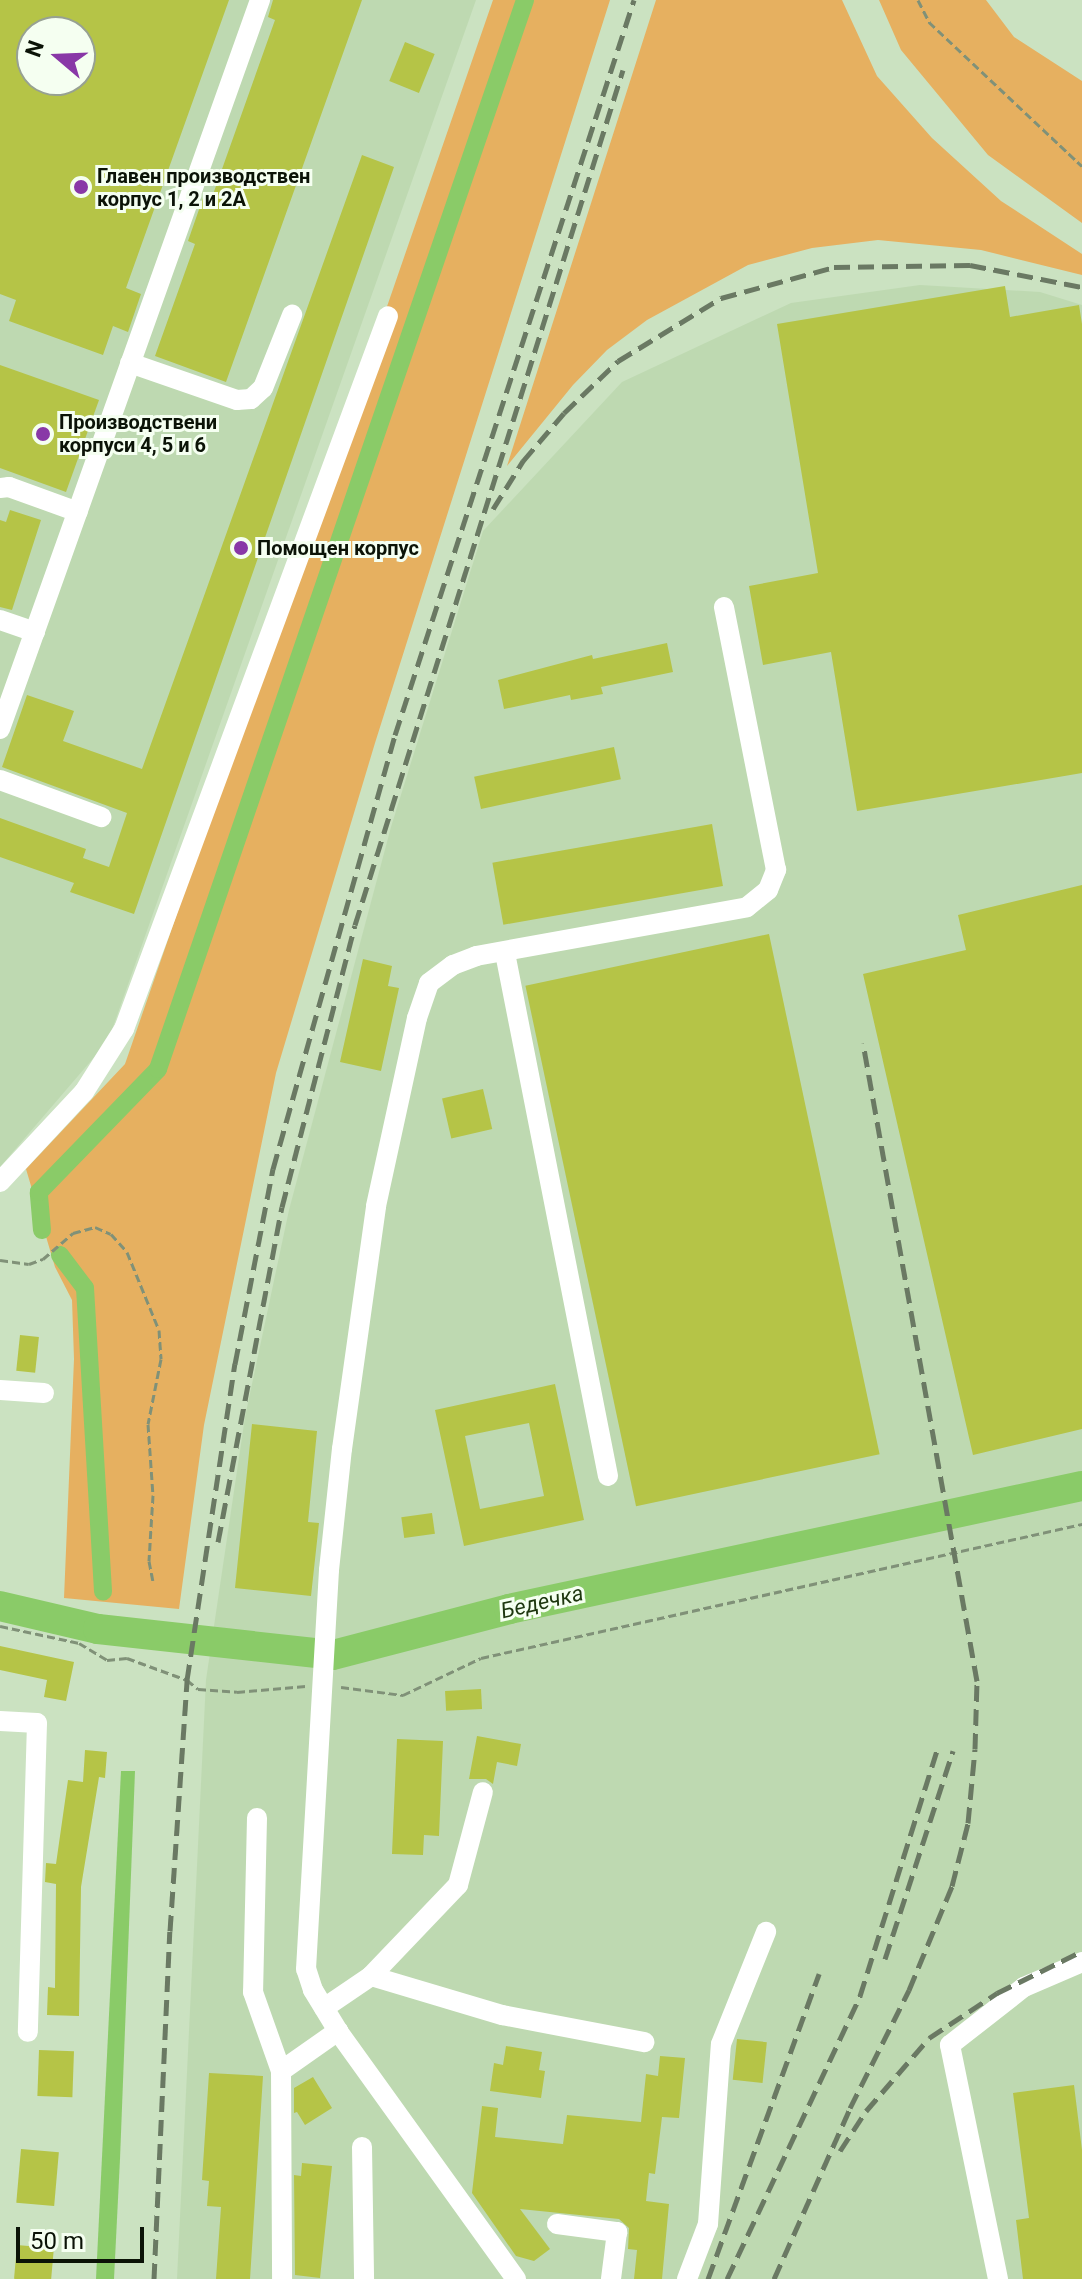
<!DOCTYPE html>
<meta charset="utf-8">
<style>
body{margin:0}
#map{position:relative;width:1082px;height:2279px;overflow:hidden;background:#cbe2c1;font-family:Roboto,sans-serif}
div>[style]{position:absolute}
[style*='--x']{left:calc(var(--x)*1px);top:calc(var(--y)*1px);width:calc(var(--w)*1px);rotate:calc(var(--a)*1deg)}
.built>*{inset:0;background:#bed9b1}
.green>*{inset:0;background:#e6b060}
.water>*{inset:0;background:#8acb68}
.canal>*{height:18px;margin:-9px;padding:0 9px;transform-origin:9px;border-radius:9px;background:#8acb68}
.river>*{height:30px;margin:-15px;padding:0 15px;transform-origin:15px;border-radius:15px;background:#8acb68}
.building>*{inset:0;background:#b5c447;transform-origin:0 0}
.path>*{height:3px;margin-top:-1.5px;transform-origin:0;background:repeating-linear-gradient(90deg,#809178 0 8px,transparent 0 12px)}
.minor>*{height:20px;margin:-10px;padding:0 10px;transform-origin:10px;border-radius:10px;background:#fff}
.rail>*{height:5px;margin-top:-2.5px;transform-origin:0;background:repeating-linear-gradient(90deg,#6a7963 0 16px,transparent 0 24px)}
.dots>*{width:22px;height:22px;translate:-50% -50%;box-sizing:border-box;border:4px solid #f5fff1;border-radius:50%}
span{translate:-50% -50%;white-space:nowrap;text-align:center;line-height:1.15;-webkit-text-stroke:6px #f5fff1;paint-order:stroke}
.poi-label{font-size:20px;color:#0b1307;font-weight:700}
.left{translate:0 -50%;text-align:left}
.water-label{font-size:22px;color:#1d360e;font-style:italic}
.north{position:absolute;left:16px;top:16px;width:80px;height:80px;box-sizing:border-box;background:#f5fff1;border:2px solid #97a193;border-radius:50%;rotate:289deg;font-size:22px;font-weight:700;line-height:32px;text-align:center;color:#0b1307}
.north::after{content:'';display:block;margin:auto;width:28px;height:36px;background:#8938a7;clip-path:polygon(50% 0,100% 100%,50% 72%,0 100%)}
.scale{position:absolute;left:16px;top:2227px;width:128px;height:36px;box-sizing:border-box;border:4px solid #0b1307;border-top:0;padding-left:10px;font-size:24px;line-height:28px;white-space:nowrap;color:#0b1307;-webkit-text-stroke:6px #f5fff1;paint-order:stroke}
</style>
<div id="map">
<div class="built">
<div style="clip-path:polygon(evenodd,0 0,476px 0,108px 1041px,0 1167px,0 0,32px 32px,80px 32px,80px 80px,32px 80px,32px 32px)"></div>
<div style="clip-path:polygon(920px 285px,1040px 292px,1082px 305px,1082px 2279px,177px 2279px,206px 1680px,245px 1417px,289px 1210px,391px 827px,483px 531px,622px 382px,791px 303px)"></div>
</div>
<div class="green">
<div style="clip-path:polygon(493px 0,610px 0,375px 743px,276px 1073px,204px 1425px,179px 1609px,64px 1598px,74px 1359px,72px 1300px,55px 1267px,26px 1169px,125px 1064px)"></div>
<div style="clip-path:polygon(656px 0,842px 0,877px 76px,932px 138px,1001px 201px,1082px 254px,1082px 275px,981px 250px,878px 240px,812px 248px,748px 265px,647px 320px,607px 350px,573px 385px,507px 466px)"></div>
<div style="clip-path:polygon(879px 0,986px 0,1014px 37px,1082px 81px,1082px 223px,988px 155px,901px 50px)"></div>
</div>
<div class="water">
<div style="clip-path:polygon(121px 1771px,135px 1771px,120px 2159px,114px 2279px,96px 2279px)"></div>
</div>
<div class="canal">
<div style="--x:42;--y:1230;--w:38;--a:-95"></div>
<div style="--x:39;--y:1192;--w:171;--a:-45.9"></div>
<div style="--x:158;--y:1069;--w:1130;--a:-71.05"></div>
<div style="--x:60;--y:1255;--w:41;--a:52.9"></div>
<div style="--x:85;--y:1288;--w:304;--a:86.6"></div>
</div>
<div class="river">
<div style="--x:0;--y:1606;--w:101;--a:13.2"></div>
<div style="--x:98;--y:1629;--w:236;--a:6.3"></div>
<div style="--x:333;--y:1655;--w:182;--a:-14.6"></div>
<div style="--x:509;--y:1609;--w:586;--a:-12.12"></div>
</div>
<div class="building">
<div style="clip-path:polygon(evenodd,0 0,229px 0,126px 288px,141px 294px,128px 332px,113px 326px,103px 355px,9px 321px,16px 300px,0 294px,0 0,32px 32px,80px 32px,80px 80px,32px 80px,32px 32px)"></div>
<div style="clip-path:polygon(273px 0,362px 0,226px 382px,155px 356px,195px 244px,188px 241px,203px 198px,211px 200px,275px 20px,268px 17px)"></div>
<div style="left:405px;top:42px;width:32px;height:42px;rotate:22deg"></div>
<div style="clip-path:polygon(362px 155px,394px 167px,134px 914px,70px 892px,74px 883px,0 857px,0 818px,86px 849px,83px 858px,109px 867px,127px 813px,2px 767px,27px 695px,74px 711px,63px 741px,142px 769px)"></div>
<div style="clip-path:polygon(1005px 286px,1010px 317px,1079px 305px,1082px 324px,1082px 773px,857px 811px,831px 652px,763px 665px,749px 586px,818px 573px,777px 324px)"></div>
<div style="clip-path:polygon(0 365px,99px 400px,66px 492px,0 468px)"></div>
<div style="clip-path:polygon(10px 510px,41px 520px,12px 610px,0 607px,0 520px,6px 522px)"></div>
<div style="clip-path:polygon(667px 643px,673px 672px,601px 687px,603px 694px,571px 700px,570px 695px,504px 709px,498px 680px,592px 655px,593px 659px)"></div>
<div style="left:614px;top:747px;width:33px;height:143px;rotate:78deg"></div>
<div style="left:712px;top:824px;width:63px;height:223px;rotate:80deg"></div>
<div style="clip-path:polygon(1082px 885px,1082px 1429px,973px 1455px,863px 974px,966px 950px,958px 915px)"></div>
<div style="left:769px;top:934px;width:532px;height:249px;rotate:78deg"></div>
<div style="clip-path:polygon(363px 959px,392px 966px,388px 986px,399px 988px,381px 1071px,340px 1062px)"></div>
<div style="left:483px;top:1089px;width:41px;height:42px;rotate:77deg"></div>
<div style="left:20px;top:1335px;width:19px;height:36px;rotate:6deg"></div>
<div style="clip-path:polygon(evenodd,555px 1384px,584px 1520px,464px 1546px,435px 1410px,555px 1384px,529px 1423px,544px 1496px,480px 1509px,465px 1436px,529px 1423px)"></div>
<div style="clip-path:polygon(252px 1424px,317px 1431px,308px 1522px,319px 1523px,311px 1596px,235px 1588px)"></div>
<div style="left:432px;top:1513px;width:21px;height:31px;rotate:82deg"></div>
<div style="clip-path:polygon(0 1646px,74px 1662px,66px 1701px,44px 1697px,47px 1680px,0 1670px)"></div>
<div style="left:481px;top:1689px;width:20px;height:36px;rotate:87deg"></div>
<div style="clip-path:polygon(477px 1736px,521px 1744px,517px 1766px,497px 1762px,493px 1784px,486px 1779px,469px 1779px)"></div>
<div style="clip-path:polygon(397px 1739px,443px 1741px,439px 1836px,424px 1835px,423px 1855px,392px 1854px)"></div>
<div style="clip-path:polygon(85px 1750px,107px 1752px,105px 1778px,99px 1777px,81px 1887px,79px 2016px,47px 2015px,48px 1987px,55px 1988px,56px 1884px,45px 1882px,46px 1863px,56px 1864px,68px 1780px,83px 1782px)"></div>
<div style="left:737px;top:2039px;width:30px;height:41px;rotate:6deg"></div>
<div style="clip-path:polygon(506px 2046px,542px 2052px,539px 2070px,545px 2071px,541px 2098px,490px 2091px,494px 2063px,503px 2065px)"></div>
<div style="left:39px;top:2050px;width:35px;height:46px;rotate:2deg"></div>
<div style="clip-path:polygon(660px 2056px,685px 2058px,679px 2118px,662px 2117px,655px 2174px,649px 2173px,646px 2201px,669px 2204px,662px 2279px,634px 2279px,637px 2250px,628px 2249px,629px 2228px,619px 2219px,520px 2209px,550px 2249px,534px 2261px,516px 2256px,472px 2193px,482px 2106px,498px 2108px,495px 2137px,563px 2144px,567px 2115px,641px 2122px,646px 2074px,658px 2076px)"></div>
<div style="clip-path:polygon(209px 2073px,263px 2076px,250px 2279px,216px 2279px,221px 2207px,207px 2206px,209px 2181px,202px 2180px)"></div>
<div style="clip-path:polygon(313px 2077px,332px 2108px,305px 2125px,297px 2112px,294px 2113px,294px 2088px)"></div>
<div style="clip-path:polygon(1074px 2085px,1082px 2150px,1082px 2279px,1023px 2279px,1016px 2220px,1029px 2218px,1013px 2093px)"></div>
<div style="left:21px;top:2149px;width:38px;height:54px;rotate:5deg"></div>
<div style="clip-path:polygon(302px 2163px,332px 2166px,320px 2278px,295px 2275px,294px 2175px,301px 2176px)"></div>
<div style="left:17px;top:2245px;width:37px;height:34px;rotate:5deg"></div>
</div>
<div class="path">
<div style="--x:918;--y:0;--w:25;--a:63"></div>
<div style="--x:929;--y:22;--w:210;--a:43.3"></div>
<div style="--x:0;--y:1260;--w:29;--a:8"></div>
<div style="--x:29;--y:1264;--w:15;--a:-20"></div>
<div style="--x:43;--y:1259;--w:40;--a:-41"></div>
<div style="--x:73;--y:1233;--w:23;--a:-15"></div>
<div style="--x:95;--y:1227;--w:17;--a:24"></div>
<div style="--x:111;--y:1234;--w:24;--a:48"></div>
<div style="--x:127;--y:1252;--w:84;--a:67.7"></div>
<div style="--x:159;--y:1330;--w:29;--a:86"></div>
<div style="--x:161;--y:1359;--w:66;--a:101.3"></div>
<div style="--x:148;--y:1424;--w:71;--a:86"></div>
<div style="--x:153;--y:1495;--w:66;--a:93.5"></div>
<div style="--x:149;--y:1561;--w:20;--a:79"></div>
<div style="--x:0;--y:1626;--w:81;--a:12.1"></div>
<div style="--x:79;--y:1643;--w:33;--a:31"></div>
<div style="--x:107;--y:1660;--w:20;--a:-6"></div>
<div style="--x:127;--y:1658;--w:64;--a:20.1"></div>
<div style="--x:187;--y:1680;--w:14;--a:39"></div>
<div style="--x:198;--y:1689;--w:39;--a:4"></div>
<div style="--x:237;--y:1692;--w:69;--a:-5"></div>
<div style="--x:341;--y:1687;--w:63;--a:7.4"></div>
<div style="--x:403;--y:1695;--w:86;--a:-25.4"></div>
<div style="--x:481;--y:1658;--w:616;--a:-12.57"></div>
</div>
<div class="minor">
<div style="--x:130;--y:363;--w:113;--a:19.1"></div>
<div style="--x:237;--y:400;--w:14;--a:-4"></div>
<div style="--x:251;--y:399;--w:16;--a:-43"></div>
<div style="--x:263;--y:388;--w:79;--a:-68.3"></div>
<div style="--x:0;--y:488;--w:9;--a:-6"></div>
<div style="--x:9;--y:487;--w:73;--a:19.9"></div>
<div style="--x:0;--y:620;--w:37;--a:19"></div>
<div style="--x:0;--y:729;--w:774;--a:-70.37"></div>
<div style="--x:0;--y:780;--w:108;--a:20.1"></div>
<div style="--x:505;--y:953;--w:533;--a:78.86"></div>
<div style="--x:0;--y:1182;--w:123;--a:-47"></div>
<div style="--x:84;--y:1092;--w:75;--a:-57.6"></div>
<div style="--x:124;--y:1029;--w:760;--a:-69.68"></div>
<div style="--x:0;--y:1390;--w:44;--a:3.9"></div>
<div style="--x:0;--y:1721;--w:37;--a:3"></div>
<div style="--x:37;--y:1723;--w:309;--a:91.7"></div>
<div style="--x:257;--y:1818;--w:174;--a:91.3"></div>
<div style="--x:253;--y:1992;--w:84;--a:70.5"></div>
<div style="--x:281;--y:2071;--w:208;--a:89.7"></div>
<div style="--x:371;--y:1976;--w:137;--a:16.6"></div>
<div style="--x:502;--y:2015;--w:145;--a:10.8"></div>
<div style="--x:324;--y:2008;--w:57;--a:-34.2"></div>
<div style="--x:371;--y:1976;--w:126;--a:-46.3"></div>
<div style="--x:458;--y:1885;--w:96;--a:-75"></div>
<div style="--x:281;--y:2071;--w:70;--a:-35.1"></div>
<div style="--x:362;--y:2147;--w:132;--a:89.1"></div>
<div style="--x:557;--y:2224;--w:61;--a:7.6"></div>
<div style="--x:617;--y:2232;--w:47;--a:97.3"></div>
<div style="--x:516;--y:2279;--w:305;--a:-125.7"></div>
<div style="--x:338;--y:2031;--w:48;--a:-121.4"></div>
<div style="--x:313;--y:1990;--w:22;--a:-108"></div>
<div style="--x:306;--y:1969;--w:400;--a:-86.7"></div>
<div style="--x:329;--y:1570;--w:122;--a:-83.9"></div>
<div style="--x:342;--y:1449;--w:245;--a:-82"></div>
<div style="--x:376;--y:1206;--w:192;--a:-77.7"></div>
<div style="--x:417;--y:1018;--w:37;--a:-71"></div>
<div style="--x:429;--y:983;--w:30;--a:-37"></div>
<div style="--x:453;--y:965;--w:25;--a:-21"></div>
<div style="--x:476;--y:956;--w:275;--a:-10.2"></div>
<div style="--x:747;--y:907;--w:27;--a:-39"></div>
<div style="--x:768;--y:890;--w:22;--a:-68"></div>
<div style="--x:776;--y:870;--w:268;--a:-101.2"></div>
<div style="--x:687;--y:2279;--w:59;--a:-69.1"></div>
<div style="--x:708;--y:2224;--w:180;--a:-85.9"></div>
<div style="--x:721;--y:2044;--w:121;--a:-68.1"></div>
<div style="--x:998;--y:2279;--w:239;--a:-101.6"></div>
<div style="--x:950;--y:2045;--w:94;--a:-38.1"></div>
<div style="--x:1024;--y:1987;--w:63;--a:-23.3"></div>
</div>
<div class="rail">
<div style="--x:493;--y:509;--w:57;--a:-58"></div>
<div style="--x:523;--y:461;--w:63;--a:-49.5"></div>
<div style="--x:564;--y:413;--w:75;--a:-43.9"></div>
<div style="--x:618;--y:361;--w:121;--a:-31.5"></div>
<div style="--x:721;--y:298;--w:117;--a:-15.3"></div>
<div style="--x:834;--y:267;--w:136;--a:-0.8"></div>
<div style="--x:970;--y:265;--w:114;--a:11.1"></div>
<div style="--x:218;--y:1542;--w:341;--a:-79.2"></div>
<div style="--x:282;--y:1207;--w:291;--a:-75.5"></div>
<div style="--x:355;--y:925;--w:896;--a:-72.6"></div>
<div style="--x:885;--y:1959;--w:219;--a:-71.9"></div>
<div style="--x:840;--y:2151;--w:48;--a:-57"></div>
<div style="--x:866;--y:2111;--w:96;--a:-49.2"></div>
<div style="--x:929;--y:2038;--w:82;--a:-33.5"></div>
<div style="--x:997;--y:1993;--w:95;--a:-26.3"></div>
<div style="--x:154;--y:2279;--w:348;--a:-87.4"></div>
<div style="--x:170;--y:1931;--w:252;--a:-86.1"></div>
<div style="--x:187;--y:1680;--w:320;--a:-81.4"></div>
<div style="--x:235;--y:1364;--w:199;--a:-79"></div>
<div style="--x:273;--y:1169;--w:451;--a:-74.3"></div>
<div style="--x:395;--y:735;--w:773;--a:-71.99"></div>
<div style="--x:708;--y:2279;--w:325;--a:-70"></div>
<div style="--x:727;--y:2279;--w:313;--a:-64.8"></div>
<div style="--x:860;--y:1996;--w:261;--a:-72.6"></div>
<div style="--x:774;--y:2279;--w:187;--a:-66"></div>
<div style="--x:850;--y:2108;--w:132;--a:-63.4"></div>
<div style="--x:909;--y:1990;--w:113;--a:-67.5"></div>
<div style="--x:952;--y:1886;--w:65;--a:-75.7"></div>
<div style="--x:968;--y:1823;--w:74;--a:-84.6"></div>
<div style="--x:975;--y:1749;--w:68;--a:-88.3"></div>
<div style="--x:977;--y:1681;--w:648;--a:-100.13"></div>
</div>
<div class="dots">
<div style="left:81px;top:187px;background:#8938a7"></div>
<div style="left:43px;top:434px;background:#8938a7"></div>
<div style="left:241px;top:548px;background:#8938a7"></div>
</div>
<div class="poi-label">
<span class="left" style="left:97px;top:188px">Главен производствен<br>корпус 1, 2 и 2А</span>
<span class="left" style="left:59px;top:434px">Производствени<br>корпуси 4, 5 и 6</span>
<span class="left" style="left:257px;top:548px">Помощен корпус</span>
</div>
<div class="water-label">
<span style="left:542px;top:1602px;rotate:-13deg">Бедечка</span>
</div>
<div class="north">N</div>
<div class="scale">50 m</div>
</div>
